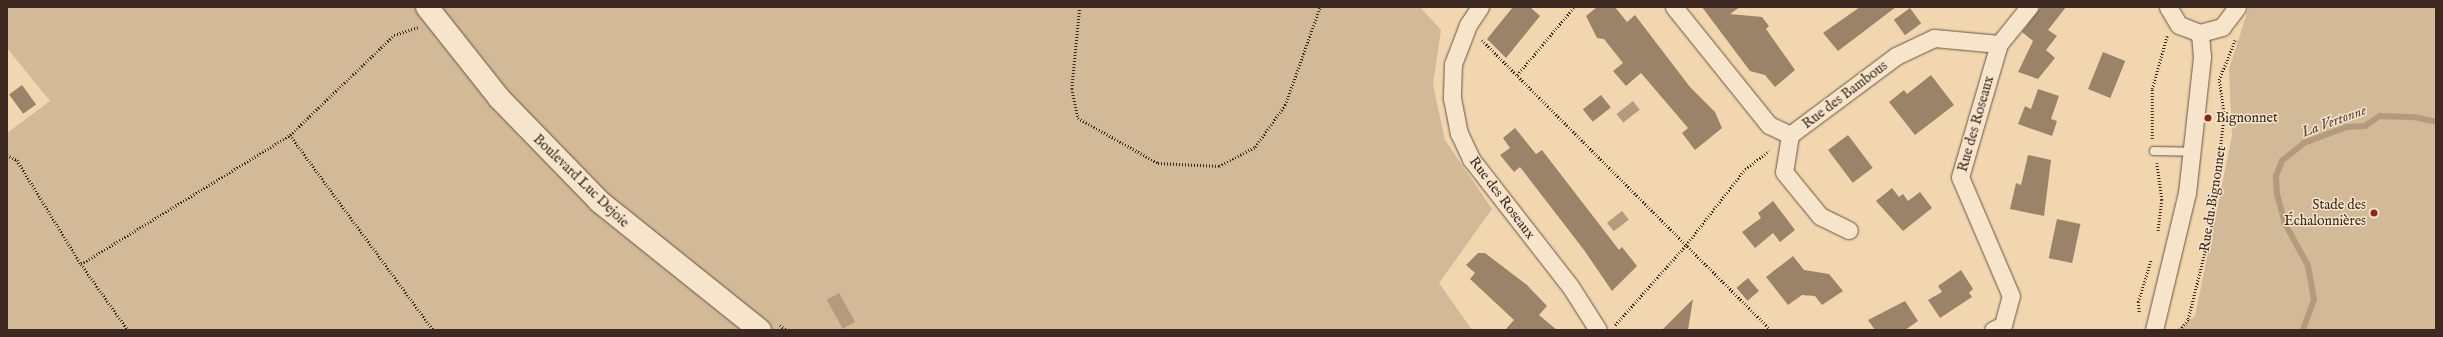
<!DOCTYPE html>
<meta charset="utf-8">
<style>
body{margin:0}
#map{position:relative;width:2443px;height:337px;overflow:hidden;background:#f1d6af;font-family:"IM FELL English",serif}
div>[style]{position:absolute}
[style*='--x']{left:calc(var(--x)*1px);top:calc(var(--y)*1px);width:calc(var(--w)*1px);rotate:calc(var(--a)*1deg)}
.green>*{inset:0;background:#d2b997}
.water>*{inset:0;background:#b49b7e;transform-origin:0 0}
.stream>*{height:5.5px;margin:-2.75px;padding:0 2.75px;transform-origin:2.75px;border-radius:2.75px;background:#b49b7e}
.building>*{inset:0;background:#9b836a;transform-origin:0 0}
.path>*{height:2.5px;margin-top:-1.25px;transform-origin:0;background:repeating-linear-gradient(90deg,#3d2920 0 1px,transparent 0 3px)}
.roads{filter:drop-shadow(0 0 1px #6a5444) drop-shadow(0 0 1px #6a5444)}
.service>*{height:8px;margin:-4px;padding:0 4px;transform-origin:4px;border-radius:4px;background:#f6e4cb}
.minor>*{height:17px;margin:-8.5px;padding:0 8.5px;transform-origin:8.5px;border-radius:8.5px;background:#f6e4cb}
.secondary>*{height:22px;margin:-11px;padding:0 11px;transform-origin:11px;border-radius:11px;background:#f6e4cb}
.dots>*{width:11px;height:11px;translate:-50% -50%;box-sizing:border-box;border:2px solid #f6e4cb;border-radius:50%}
span{translate:-50% -50%;white-space:nowrap;text-align:center;line-height:1.15;-webkit-text-stroke:3px #f6e4cb;paint-order:stroke}
.street-label{font-size:14px;color:#3d2920}
.poi-label{font-size:14px;color:#3d2920}
.left{translate:0 -50%;text-align:left}
.right{translate:-100% -50%;text-align:right}
.water-label{font-size:15px;color:#614b3c;font-style:italic}
.frame{position:absolute;inset:0;border:8px solid #3d2920;pointer-events:none}
</style>
<div id="map">
<div class="green">
<div style="clip-path:polygon(7px 7px,1420px 7px,1441px 30px,1433px 85px,1445px 140px,1492px 209px,1439px 283px,1472px 330px,7px 330px,7px 133px,50px 101px,7px 48px)"></div>
<div style="clip-path:polygon(2249px 7px,2436px 7px,2436px 330px,2176px 330px,2195px 316px,2232px 136px,2229px 69px)"></div>
</div>
<div class="water">
<div style="left:1633px;top:101px;width:11px;height:21px;rotate:52deg"></div>
<div style="left:1622px;top:211px;width:11px;height:19px;rotate:52deg"></div>
<div style="left:839px;top:293px;width:33px;height:14px;rotate:61deg"></div>
</div>
<div class="stream">
<div style="--x:2303;--y:330;--w:32;--a:-70"></div>
<div style="--x:2314;--y:300;--w:35;--a:-100"></div>
<div style="--x:2308;--y:266;--w:48;--a:-118.7"></div>
<div style="--x:2285;--y:224;--w:30;--a:-105"></div>
<div style="--x:2277;--y:195;--w:19;--a:-93"></div>
<div style="--x:2276;--y:176;--w:16;--a:-68"></div>
<div style="--x:2282;--y:161;--w:28;--a:-39"></div>
<div style="--x:2304;--y:143;--w:46;--a:-20.4"></div>
<div style="--x:2347;--y:127;--w:18;--a:-3"></div>
<div style="--x:2365;--y:126;--w:18;--a:-34"></div>
<div style="--x:2380;--y:116;--w:35;--a:2"></div>
<div style="--x:2415;--y:117;--w:22;--a:13"></div>
</div>
<div class="building">
<div style="clip-path:polygon(1513px 7px,1530px 7px,1540px 16px,1506px 58px,1487px 39px)"></div>
<div style="clip-path:polygon(1597px 7px,1615px 7px,1627px 22px,1635px 15px,1690px 87px,1715px 112px,1722px 128px,1695px 150px,1682px 133px,1688px 128px,1641px 73px,1626px 86px,1613px 71px,1623px 63px,1604px 39px,1597px 38px,1586px 16px)"></div>
<div style="clip-path:polygon(1702px 7px,1740px 7px,1730px 14px,1762px 17px,1769px 26px,1766px 29px,1795px 70px,1775px 87px,1765px 75px,1750px 71px)"></div>
<div style="clip-path:polygon(1860px 7px,1896px 7px,1838px 51px,1823px 33px)"></div>
<div style="clip-path:polygon(2041px 7px,2066px 7px,2048px 30px,2057px 36px,2046px 50px,2055px 58px,2038px 79px,2018px 72px,2033px 41px,2022px 32px)"></div>
<div style="left:1910px;top:8px;width:19px;height:20px;rotate:54deg"></div>
<div style="left:2103px;top:52px;width:24px;height:40px;rotate:22deg"></div>
<div style="clip-path:polygon(1931px 75px,1954px 105px,1915px 135px,1889px 102px,1904px 90px,1907px 94px)"></div>
<div style="left:22px;top:85px;width:24px;height:16px;rotate:54deg"></div>
<div style="clip-path:polygon(2038px 89px,2059px 96px,2051px 119px,2057px 121px,2052px 136px,2018px 124px,2025px 106px,2031px 109px)"></div>
<div style="left:1601px;top:95px;width:16px;height:23px;rotate:52deg"></div>
<div style="clip-path:polygon(1515px 128px,1536px 154px,1542px 150px,1619px 250px,1622px 247px,1637px 266px,1612px 291px,1584px 250px,1520px 167px,1514px 172px,1500px 155px,1510px 148px,1503px 138px)"></div>
<div style="left:1848px;top:135px;width:41px;height:25px;rotate:53deg"></div>
<div style="clip-path:polygon(2028px 155px,2051px 160px,2044px 216px,2010px 209px,2016px 183px,2021px 185px)"></div>
<div style="clip-path:polygon(1892px 188px,1899px 197px,1903px 194px,1908px 201px,1920px 192px,1932px 208px,1903px 231px,1876px 201px)"></div>
<div style="clip-path:polygon(1773px 201px,1795px 230px,1780px 242px,1773px 233px,1755px 248px,1742px 232px,1761px 218px,1758px 213px)"></div>
<div style="left:2057px;top:219px;width:24px;height:40px;rotate:12deg"></div>
<div style="clip-path:polygon(1478px 253px,1485px 253px,1527px 285px,1547px 306px,1539px 315px,1557px 330px,1505px 330px,1514px 320px,1470px 279px,1475px 273px,1466px 265px)"></div>
<div style="clip-path:polygon(1793px 256px,1804px 270px,1829px 274px,1843px 291px,1822px 305px,1815px 296px,1802px 295px,1788px 305px,1766px 277px)"></div>
<div style="clip-path:polygon(1961px 270px,1973px 289px,1969px 293px,1972px 297px,1940px 318px,1928px 300px,1942px 292px,1938px 286px)"></div>
<div style="left:1748px;top:278px;width:17px;height:15px;rotate:50deg"></div>
<div style="clip-path:polygon(1693px 299px,1688px 330px,1662px 330px)"></div>
<div style="clip-path:polygon(1905px 301px,1918px 321px,1905px 330px,1875px 330px,1868px 320px)"></div>
</div>
<div class="path">
<div style="--x:1080;--y:7;--w:82;--a:95.6"></div>
<div style="--x:1072;--y:89;--w:30;--a:78"></div>
<div style="--x:1078;--y:118;--w:92;--a:29.4"></div>
<div style="--x:1158;--y:163;--w:61;--a:2.8"></div>
<div style="--x:1219;--y:166;--w:41;--a:-27.8"></div>
<div style="--x:1255;--y:147;--w:52;--a:-54.5"></div>
<div style="--x:1285;--y:105;--w:104;--a:-70.3"></div>
<div style="--x:1482;--y:40;--w:409;--a:45.1"></div>
<div style="--x:1517;--y:75;--w:89;--a:-50"></div>
<div style="--x:290;--y:135;--w:144;--a:-43.9"></div>
<div style="--x:394;--y:35;--w:25;--a:-18"></div>
<div style="--x:2152;--y:139;--w:50;--a:-90"></div>
<div style="--x:2152;--y:89;--w:55;--a:-74.2"></div>
<div style="--x:7;--y:155;--w:11;--a:27"></div>
<div style="--x:17;--y:160;--w:122;--a:58.4"></div>
<div style="--x:81;--y:264;--w:81;--a:54.5"></div>
<div style="--x:2157;--y:163;--w:37;--a:82"></div>
<div style="--x:2162;--y:200;--w:31;--a:97"></div>
<div style="--x:81;--y:264;--w:246;--a:-31.7"></div>
<div style="--x:290;--y:135;--w:242;--a:53.7"></div>
<div style="--x:2139;--y:312;--w:10;--a:-96"></div>
<div style="--x:2138;--y:302;--w:44;--a:-72.8"></div>
<div style="--x:780;--y:325;--w:9;--a:36"></div>
<div style="--x:1615;--y:325;--w:107;--a:-48.4"></div>
<div style="--x:1686;--y:245;--w:96;--a:-52.2"></div>
<div style="--x:1745;--y:169;--w:30;--a:-37"></div>
<div style="--x:2180;--y:330;--w:14;--a:-54"></div>
<div style="--x:2188;--y:319;--w:95;--a:-76"></div>
<div style="--x:2211;--y:227;--w:113;--a:-83.4"></div>
<div style="--x:2224;--y:115;--w:35;--a:-98"></div>
<div style="--x:2219;--y:80;--w:43;--a:-68.2"></div>
</div>
<div class="roads">
<div class="service">
<div style="--x:2154;--y:151;--w:39;--a:1"></div>
</div>
<div class="minor">
<div style="--x:1480;--y:7;--w:22;--a:124"></div>
<div style="--x:1468;--y:25;--w:42;--a:111"></div>
<div style="--x:1453;--y:64;--w:34;--a:92"></div>
<div style="--x:1452;--y:98;--w:36;--a:79"></div>
<div style="--x:1459;--y:133;--w:29;--a:65"></div>
<div style="--x:1471;--y:159;--w:161;--a:52.1"></div>
<div style="--x:1570;--y:286;--w:52;--a:57.5"></div>
<div style="--x:1674;--y:7;--w:151;--a:51.2"></div>
<div style="--x:1769;--y:125;--w:23;--a:25"></div>
<div style="--x:1790;--y:135;--w:132;--a:-36.7"></div>
<div style="--x:1896;--y:56;--w:42;--a:-25.3"></div>
<div style="--x:1934;--y:38;--w:65;--a:5.3"></div>
<div style="--x:2168;--y:7;--w:21;--a:59"></div>
<div style="--x:2179;--y:25;--w:22;--a:21"></div>
<div style="--x:2200;--y:33;--w:23;--a:-15"></div>
<div style="--x:2222;--y:27;--w:25;--a:-53"></div>
<div style="--x:1790;--y:135;--w:37;--a:99"></div>
<div style="--x:1784;--y:172;--w:57;--a:50.7"></div>
<div style="--x:1820;--y:216;--w:32;--a:26"></div>
<div style="--x:1993;--y:330;--w:11;--a:-27"></div>
<div style="--x:2003;--y:325;--w:30;--a:-75"></div>
<div style="--x:2011;--y:296;--w:129;--a:-113.2"></div>
<div style="--x:1960;--y:177;--w:139;--a:-73.7"></div>
<div style="--x:1999;--y:44;--w:48;--a:-51"></div>
<div style="--x:2154;--y:330;--w:141;--a:-76.5"></div>
<div style="--x:2187;--y:193;--w:137;--a:-83.7"></div>
<div style="--x:2202;--y:57;--w:24;--a:-95"></div>
</div>
<div class="secondary">
<div style="--x:427;--y:7;--w:116;--a:51.6"></div>
<div style="--x:499;--y:98;--w:145;--a:45.8"></div>
<div style="--x:600;--y:202;--w:205;--a:38.7"></div>
</div>
</div>
<div class="dots">
<div style="left:2208px;top:118px;background:#8f2418"></div>
<div style="left:2374px;top:213px;background:#8f2418"></div>
</div>
<div class="street-label">
<span style="left:1845px;top:95px;rotate:-37deg">Rue des Bambous</span>
<span style="left:1976px;top:124px;rotate:-74deg">Rue des Roseaux</span>
<span style="left:581px;top:181px;rotate:44deg">Boulevard Luc Dejoie</span>
<span style="left:1502px;top:198px;rotate:53deg">Rue des Roseaux</span>
<span style="left:2213px;top:199px;rotate:-81deg">Rue du Bignonnet</span>
</div>
<div class="poi-label">
<span class="left" style="left:2216px;top:118px">Bignonnet</span>
<span class="right" style="left:2366px;top:213px">Stade des<br>Échalonnières</span>
</div>
<div class="water-label">
<span style="left:2334px;top:121px;rotate:-20deg">La Vertonne</span>
</div>
<div class="frame"></div>
</div>
